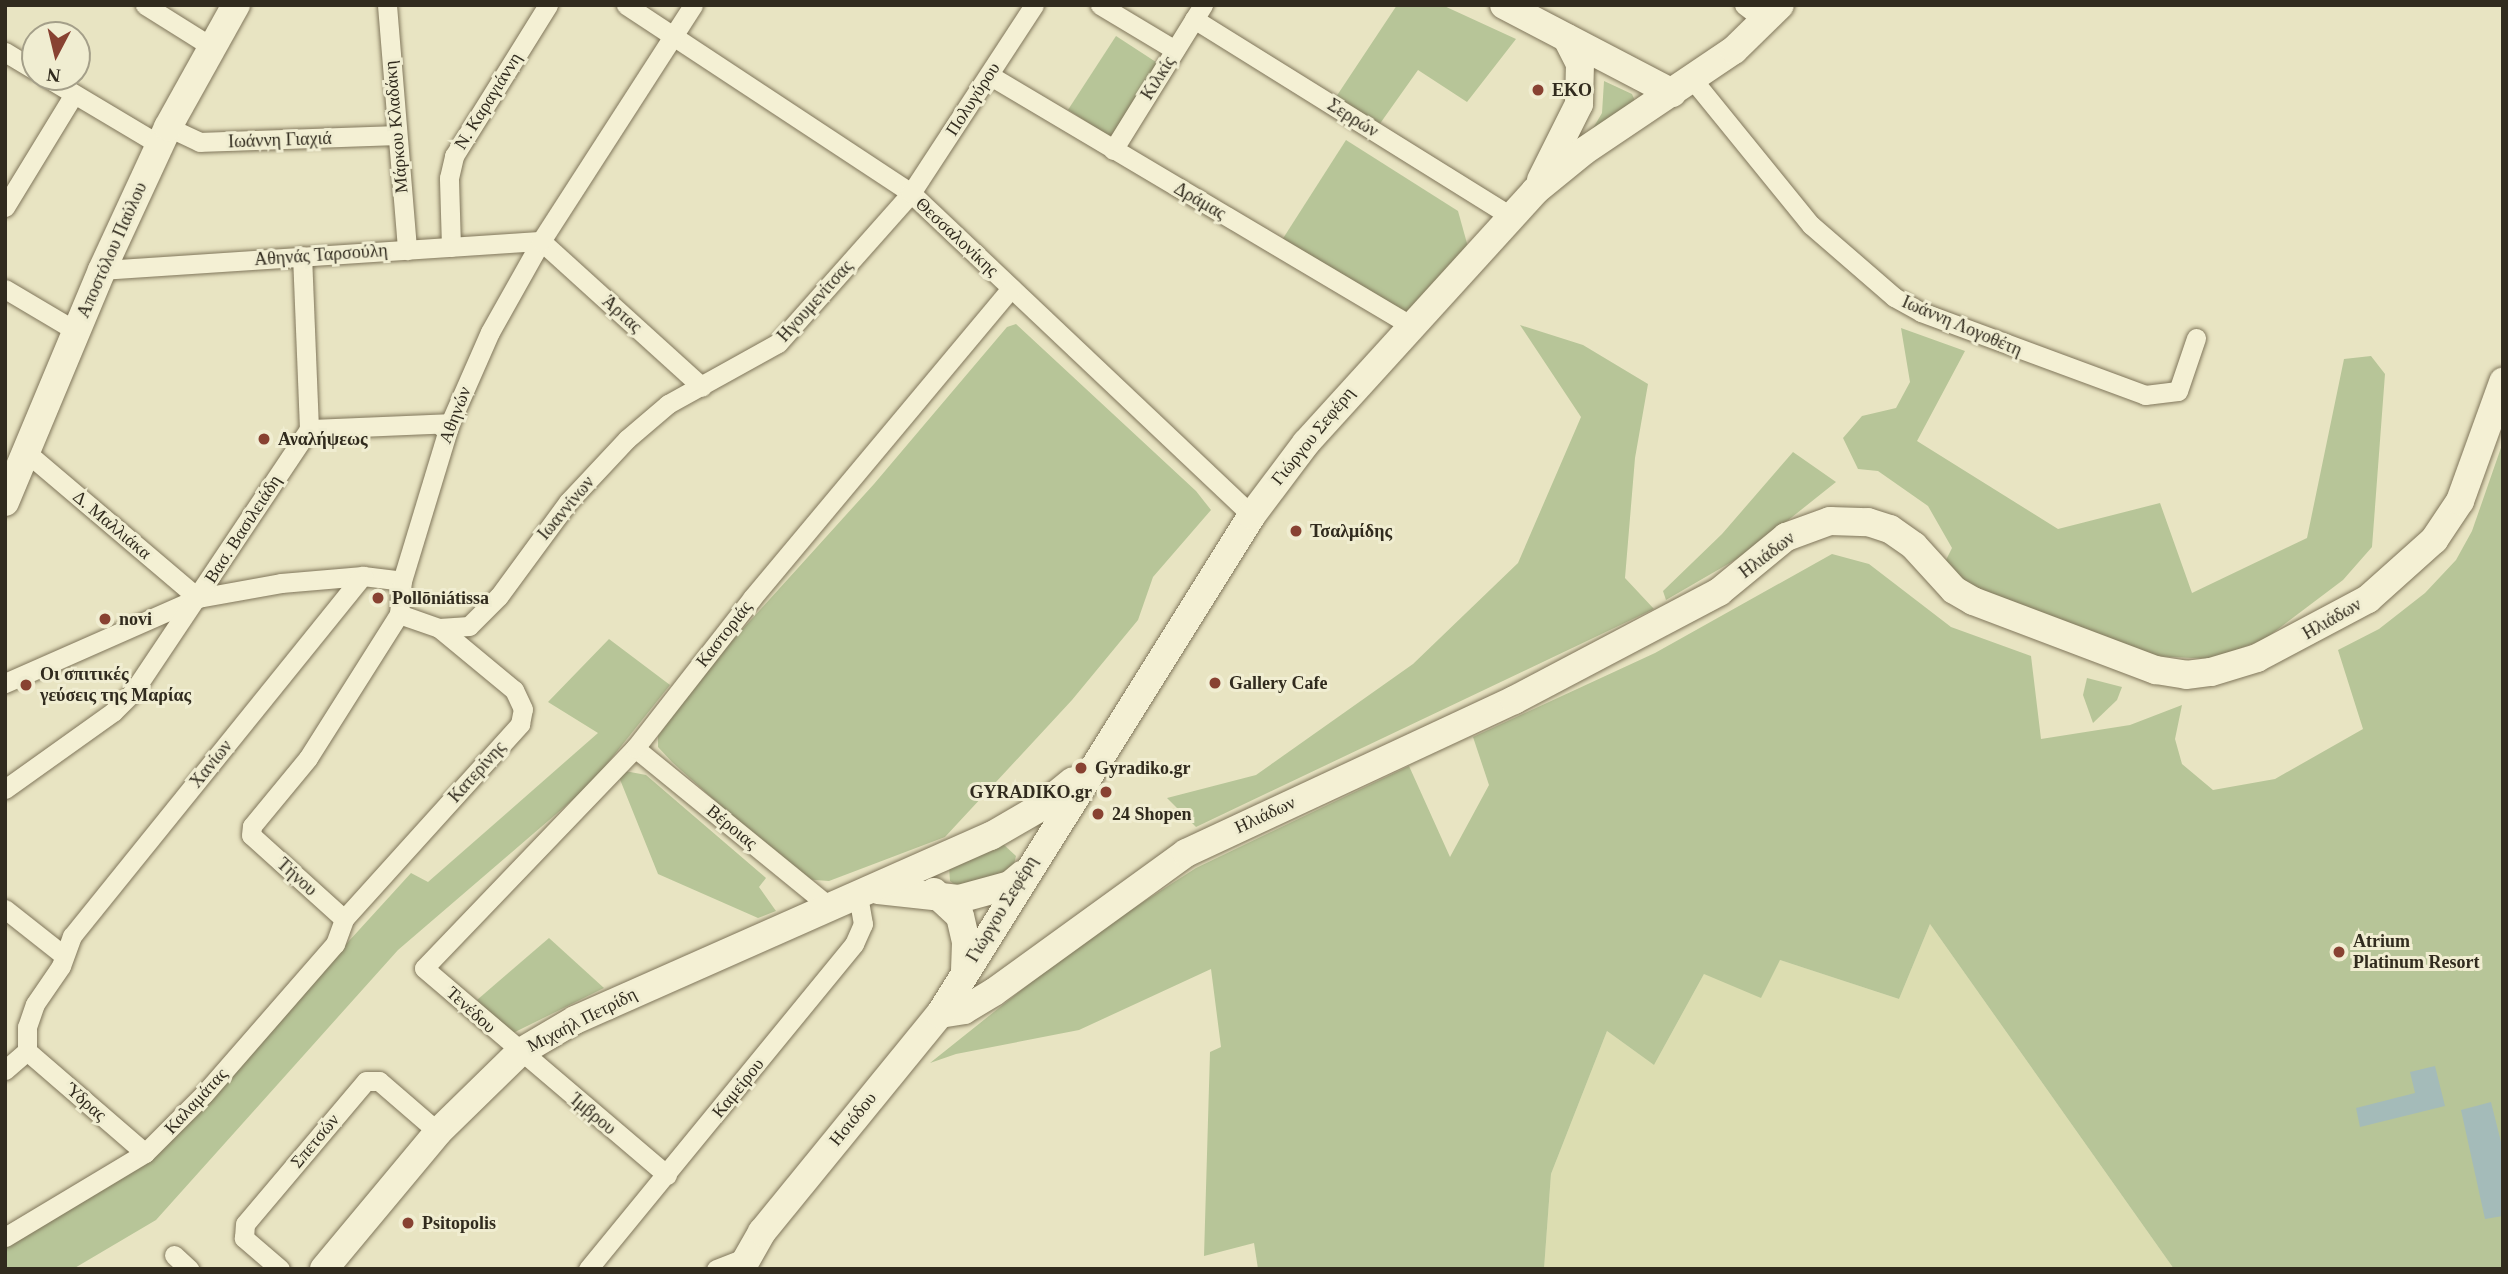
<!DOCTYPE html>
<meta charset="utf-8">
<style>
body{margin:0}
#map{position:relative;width:2508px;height:1274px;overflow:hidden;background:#e8e4c2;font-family:Georgia,serif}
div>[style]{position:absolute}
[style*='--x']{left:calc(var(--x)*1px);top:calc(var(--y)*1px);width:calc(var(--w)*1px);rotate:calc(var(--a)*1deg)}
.farmland>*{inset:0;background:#dcddb1}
.green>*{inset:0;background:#b7c598;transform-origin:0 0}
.water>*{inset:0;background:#a4bbb9}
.roads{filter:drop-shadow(0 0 2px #80765b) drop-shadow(0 0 2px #80765b)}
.street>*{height:19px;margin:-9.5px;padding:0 9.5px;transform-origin:9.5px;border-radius:9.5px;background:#f4f0d4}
.secondary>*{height:28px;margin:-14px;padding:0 14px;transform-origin:14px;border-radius:14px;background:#f4f0d4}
.dots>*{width:19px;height:19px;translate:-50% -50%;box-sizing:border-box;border:4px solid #f0edd1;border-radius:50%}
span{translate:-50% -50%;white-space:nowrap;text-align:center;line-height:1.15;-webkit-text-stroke:6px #f0edd1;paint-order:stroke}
.street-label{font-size:18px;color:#312b1e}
.poi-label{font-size:18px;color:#312b1e;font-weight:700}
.left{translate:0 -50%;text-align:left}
.right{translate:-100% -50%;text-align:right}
.frame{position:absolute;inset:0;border:7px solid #312b1e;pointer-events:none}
.north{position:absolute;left:21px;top:21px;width:70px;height:70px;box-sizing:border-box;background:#f0edd1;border:2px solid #a49f89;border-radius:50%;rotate:187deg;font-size:19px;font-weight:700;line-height:28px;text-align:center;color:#312b1e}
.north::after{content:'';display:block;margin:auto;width:24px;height:32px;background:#884232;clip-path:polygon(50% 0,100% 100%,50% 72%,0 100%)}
</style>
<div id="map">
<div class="farmland">
<div style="clip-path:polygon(1930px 924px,2174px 1269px,1544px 1269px,1551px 1174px,1607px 1031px,1654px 1065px,1704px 974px,1780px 960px,1899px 999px)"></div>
</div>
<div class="green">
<div style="clip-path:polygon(1397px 5px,1442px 5px,1516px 39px,1467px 102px,1418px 70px,1379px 125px,1336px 97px)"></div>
<div style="left:1116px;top:36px;width:54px;height:88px;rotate:33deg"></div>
<div style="clip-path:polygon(1604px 81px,1632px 94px,1635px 101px,1582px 147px,1602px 113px)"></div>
<div style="clip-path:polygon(1346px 140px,1458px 211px,1468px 247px,1408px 315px,1282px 240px)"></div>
<div style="clip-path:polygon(1016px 324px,1196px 491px,1211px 510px,1153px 577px,1138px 620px,1072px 700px,945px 837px,829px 881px,802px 879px,672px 762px,658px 747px,658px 736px,711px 664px,874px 484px,1007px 327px)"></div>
<div style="clip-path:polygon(1520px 325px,1583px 345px,1648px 384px,1635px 458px,1625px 578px,1654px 609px,1196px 827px,1167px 798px,1256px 775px,1413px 664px,1518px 563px,1581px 417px)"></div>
<div style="clip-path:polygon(1901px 328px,1965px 351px,1917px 441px,2058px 529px,2160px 503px,2192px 593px,2307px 538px,2344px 359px,2371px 356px,2385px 374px,2372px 547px,2343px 580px,2265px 639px,2213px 659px,2151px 656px,1980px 599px,1944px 564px,1952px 548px,1928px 506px,1878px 471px,1858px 469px,1843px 438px,1862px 416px,1896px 408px,1910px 382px)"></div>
<div style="clip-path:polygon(2503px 442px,2503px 1269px,2174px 1269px,1930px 924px,1899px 999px,1780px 960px,1761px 998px,1704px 974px,1654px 1065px,1607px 1031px,1551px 1174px,1544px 1269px,1258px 1269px,1254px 1243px,1204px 1256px,1210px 1052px,1221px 1047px,1211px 969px,1079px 1030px,956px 1054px,930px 1063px,1084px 940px,1196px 868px,1409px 766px,1450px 857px,1489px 785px,1473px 737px,1655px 653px,1832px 554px,1869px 564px,1951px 627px,2031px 656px,2041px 739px,2130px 725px,2182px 705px,2175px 739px,2182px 764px,2213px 790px,2275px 779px,2363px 729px,2338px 650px,2379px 629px,2425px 593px,2456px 560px,2472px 531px)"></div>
<div style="clip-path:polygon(1793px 452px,1836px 482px,1747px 553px,1666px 600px,1663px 591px,1722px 534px)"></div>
<div style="clip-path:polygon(609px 639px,670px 685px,591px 784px,398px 950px,156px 1220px,73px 1269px,5px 1269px,5px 1244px,151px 1158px,411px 873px,428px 882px,598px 733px,548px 702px)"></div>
<div style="clip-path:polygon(2087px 678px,2122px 687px,2117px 700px,2093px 723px,2083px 695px)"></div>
<div style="clip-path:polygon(625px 771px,646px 775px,766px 878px,759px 887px,776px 911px,758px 918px,658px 874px,619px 777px)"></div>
<div style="clip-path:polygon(1003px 844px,1016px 856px,1012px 873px,957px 886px,950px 881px,949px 867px)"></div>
<div style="clip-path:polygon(549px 938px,604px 988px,511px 1034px,477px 1000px)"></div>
</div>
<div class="water">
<div style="clip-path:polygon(2435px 1066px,2445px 1106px,2360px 1127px,2356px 1108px,2415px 1093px,2410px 1072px)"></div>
<div style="clip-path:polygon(2491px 1102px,2503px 1150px,2503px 1216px,2485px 1219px,2461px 1110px)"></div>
</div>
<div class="roads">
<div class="street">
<div style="--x:145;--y:5;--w:79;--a:32.1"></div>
<div style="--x:387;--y:5;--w:246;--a:85.3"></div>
<div style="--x:626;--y:5;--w:341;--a:33.4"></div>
<div style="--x:911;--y:193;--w:469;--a:43.4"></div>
<div style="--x:1100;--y:5;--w:87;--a:31"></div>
<div style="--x:1744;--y:5;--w:26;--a:37"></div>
<div style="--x:1194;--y:19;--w:373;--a:31.9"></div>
<div style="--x:5;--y:52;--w:35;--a:31"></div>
<div style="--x:989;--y:75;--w:492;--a:30.7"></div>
<div style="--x:46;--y:77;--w:133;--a:30.8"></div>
<div style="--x:1693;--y:80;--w:187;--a:50.9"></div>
<div style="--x:1811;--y:225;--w:110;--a:40.9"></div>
<div style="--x:1894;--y:297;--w:31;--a:29"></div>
<div style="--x:1921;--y:312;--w:239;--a:20.3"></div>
<div style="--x:2145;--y:395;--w:33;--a:-7"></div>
<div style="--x:2178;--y:391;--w:56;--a:-71.2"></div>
<div style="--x:168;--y:127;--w:35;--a:25"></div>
<div style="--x:200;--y:142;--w:196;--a:-2"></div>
<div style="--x:1113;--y:150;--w:171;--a:-58.2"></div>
<div style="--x:5;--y:207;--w:132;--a:-58.6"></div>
<div style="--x:451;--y:247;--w:69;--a:-91.7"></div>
<div style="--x:449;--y:178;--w:23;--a:-77"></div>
<div style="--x:454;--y:156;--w:178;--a:-58.1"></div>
<div style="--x:102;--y:270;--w:440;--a:-3.8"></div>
<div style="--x:541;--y:241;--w:217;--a:42.2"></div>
<div style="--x:5;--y:289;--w:82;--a:30.6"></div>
<div style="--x:309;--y:429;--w:141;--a:-2.4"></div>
<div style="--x:26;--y:452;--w:226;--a:40.3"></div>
<div style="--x:399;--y:614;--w:42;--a:19.3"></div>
<div style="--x:439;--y:628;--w:30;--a:-4"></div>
<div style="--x:469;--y:626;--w:42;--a:-45"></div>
<div style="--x:499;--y:596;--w:117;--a:-53.7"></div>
<div style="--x:568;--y:502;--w:86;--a:-46.9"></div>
<div style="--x:627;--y:439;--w:54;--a:-40.5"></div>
<div style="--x:668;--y:404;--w:126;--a:-29"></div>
<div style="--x:778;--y:343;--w:200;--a:-48.4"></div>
<div style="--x:911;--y:193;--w:225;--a:-56.8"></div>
<div style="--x:5;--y:683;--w:211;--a:-23.8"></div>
<div style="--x:198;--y:598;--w:84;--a:-10.2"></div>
<div style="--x:281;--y:583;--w:82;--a:-4.9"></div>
<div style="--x:363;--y:576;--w:39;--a:7"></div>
<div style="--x:635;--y:748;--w:250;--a:39.2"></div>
<div style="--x:5;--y:789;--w:133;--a:-35.5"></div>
<div style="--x:113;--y:712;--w:28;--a:-45"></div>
<div style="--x:133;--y:692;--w:316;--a:-56.2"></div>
<div style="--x:309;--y:429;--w:173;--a:-92.3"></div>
<div style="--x:5;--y:909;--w:73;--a:38.3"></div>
<div style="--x:344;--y:919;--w:125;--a:-137.9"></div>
<div style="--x:251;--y:835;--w:9;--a:-84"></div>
<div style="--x:252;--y:826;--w:88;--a:-50.5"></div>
<div style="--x:308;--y:758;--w:170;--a:-57.7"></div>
<div style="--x:399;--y:614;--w:33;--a:-85"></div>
<div style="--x:402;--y:581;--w:165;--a:-73.1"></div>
<div style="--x:450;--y:423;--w:99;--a:-66.3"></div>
<div style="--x:490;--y:332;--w:104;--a:-60.7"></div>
<div style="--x:541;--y:241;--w:281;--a:-57.2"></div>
<div style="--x:27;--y:1051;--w:156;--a:40.8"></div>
<div style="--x:5;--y:1070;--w:29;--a:-41"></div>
<div style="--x:27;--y:1051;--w:24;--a:-90"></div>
<div style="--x:27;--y:1027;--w:24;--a:-71"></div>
<div style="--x:35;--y:1004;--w:46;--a:-55.6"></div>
<div style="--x:61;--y:966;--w:32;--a:-70"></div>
<div style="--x:72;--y:936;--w:463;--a:-51.1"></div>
<div style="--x:667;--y:1175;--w:319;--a:-139.6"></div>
<div style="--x:424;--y:968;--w:305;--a:-46.2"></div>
<div style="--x:635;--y:748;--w:190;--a:-52"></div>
<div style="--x:752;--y:598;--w:404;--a:-50.1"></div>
<div style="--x:5;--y:1237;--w:163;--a:-31"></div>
<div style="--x:145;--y:1153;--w:83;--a:-45"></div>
<div style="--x:204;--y:1094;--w:199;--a:-48.9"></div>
<div style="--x:335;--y:944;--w:27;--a:-70"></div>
<div style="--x:344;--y:919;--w:263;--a:-47.9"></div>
<div style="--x:520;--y:724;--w:15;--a:-79"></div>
<div style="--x:523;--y:709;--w:21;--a:-115"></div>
<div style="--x:514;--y:690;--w:97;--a:-140.4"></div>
<div style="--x:174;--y:1255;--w:21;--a:43"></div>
<div style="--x:280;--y:1269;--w:48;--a:-139.3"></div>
<div style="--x:244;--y:1238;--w:14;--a:-86"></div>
<div style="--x:245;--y:1224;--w:187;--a:-49.8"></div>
<div style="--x:366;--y:1081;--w:13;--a:0"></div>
<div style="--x:379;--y:1081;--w:78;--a:40.8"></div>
<div style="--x:588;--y:1269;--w:420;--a:-50.7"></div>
<div style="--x:854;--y:944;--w:22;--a:-66"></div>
<div style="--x:863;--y:924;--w:28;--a:-100"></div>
<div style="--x:716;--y:1269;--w:33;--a:-21"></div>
</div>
<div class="secondary">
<div style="--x:1504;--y:5;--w:190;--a:27.6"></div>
<div style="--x:1541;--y:180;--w:85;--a:-63.4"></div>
<div style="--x:1579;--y:104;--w:40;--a:-88.6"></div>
<div style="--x:1580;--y:64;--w:29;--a:-117"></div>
<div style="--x:5;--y:502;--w:251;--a:-67.3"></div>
<div style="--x:102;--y:270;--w:157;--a:-65.2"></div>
<div style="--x:168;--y:127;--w:140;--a:-60.9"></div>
<div style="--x:878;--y:890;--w:81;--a:6.3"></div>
<div style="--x:959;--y:899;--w:53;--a:-15.4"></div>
<div style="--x:1010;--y:885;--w:16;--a:-40"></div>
<div style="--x:934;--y:892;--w:35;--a:43"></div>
<div style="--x:960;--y:916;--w:27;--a:77"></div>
<div style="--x:966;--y:942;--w:29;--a:92"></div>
<div style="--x:940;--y:1014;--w:24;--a:-9"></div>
<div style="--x:964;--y:1010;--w:35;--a:-31"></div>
<div style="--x:994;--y:992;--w:237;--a:-35.9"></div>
<div style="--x:1186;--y:853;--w:362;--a:-25"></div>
<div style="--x:1514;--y:700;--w:232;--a:-27.8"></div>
<div style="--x:1719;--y:592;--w:87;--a:-39.4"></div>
<div style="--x:1786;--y:537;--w:47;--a:-20"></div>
<div style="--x:1830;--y:521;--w:38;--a:2"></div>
<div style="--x:1868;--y:522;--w:23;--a:18"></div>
<div style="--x:1890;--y:529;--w:29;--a:35"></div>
<div style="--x:1914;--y:546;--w:59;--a:47.7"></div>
<div style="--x:1954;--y:590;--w:22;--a:30"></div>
<div style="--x:1973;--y:601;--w:196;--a:20.7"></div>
<div style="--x:2156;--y:670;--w:30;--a:9"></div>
<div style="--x:2186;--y:675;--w:25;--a:-7"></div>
<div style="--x:2211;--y:672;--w:48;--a:-16.9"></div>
<div style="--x:2257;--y:658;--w:126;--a:-28"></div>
<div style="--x:2368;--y:599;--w:89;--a:-41.8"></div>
<div style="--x:2434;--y:540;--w:47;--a:-56.3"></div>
<div style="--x:2460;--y:501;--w:127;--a:-70.1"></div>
<div style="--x:324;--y:1269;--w:178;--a:-50.2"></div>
<div style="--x:438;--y:1132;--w:113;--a:-44.3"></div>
<div style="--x:519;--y:1053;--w:65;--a:-30.5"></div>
<div style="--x:575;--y:1020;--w:455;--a:-23.9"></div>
<div style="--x:991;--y:836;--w:58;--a:-30.1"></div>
<div style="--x:1041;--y:807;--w:41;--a:-39.1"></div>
<div style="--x:741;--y:1269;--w:43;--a:-60.4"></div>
<div style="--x:762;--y:1232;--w:281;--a:-50.8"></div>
<div style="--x:940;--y:1014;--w:589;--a:-57.98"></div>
<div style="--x:1252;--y:515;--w:90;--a:-53.1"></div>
<div style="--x:1306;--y:443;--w:341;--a:-47.7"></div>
<div style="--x:1535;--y:191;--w:63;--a:-39.2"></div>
<div style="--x:1584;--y:151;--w:181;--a:-34"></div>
<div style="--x:1734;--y:50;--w:64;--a:-44.4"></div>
</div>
</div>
<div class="dots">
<div style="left:1538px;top:90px;background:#884232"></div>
<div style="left:264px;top:439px;background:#884232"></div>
<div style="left:1296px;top:531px;background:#884232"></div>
<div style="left:378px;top:598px;background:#884232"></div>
<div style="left:105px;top:619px;background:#884232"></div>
<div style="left:1215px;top:683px;background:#884232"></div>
<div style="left:26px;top:685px;background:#884232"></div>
<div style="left:1081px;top:768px;background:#884232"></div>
<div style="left:1106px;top:792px;background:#884232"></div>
<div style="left:1098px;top:814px;background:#884232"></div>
<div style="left:2339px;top:952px;background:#884232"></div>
<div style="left:408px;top:1223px;background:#884232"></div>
</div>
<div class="street-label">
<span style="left:1158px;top:78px;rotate:-58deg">Κιλκίς</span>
<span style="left:973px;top:99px;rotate:-57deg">Πολυγύρου</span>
<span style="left:488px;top:101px;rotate:-58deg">Ν. Καραγιάννη</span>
<span style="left:1353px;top:118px;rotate:32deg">Σερρών</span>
<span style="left:396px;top:127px;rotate:-95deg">Μάρκου Κλαδάκη</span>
<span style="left:280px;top:140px;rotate:-2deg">Ιωάννη Γιαχιά</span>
<span style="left:1200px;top:201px;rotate:30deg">Δράμας</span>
<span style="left:957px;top:237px;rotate:43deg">Θεσσαλονίκης</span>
<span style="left:112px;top:250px;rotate:-66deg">Αποστόλου Παύλου</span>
<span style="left:321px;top:255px;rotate:-4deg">Αθηνάς Ταρσούλη</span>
<span style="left:815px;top:301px;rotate:-48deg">Ηγουμενίτσας</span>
<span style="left:622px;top:314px;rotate:42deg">Άρτας</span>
<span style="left:1962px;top:326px;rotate:23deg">Ιωάννη Λογοθέτη</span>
<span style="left:455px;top:415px;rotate:-69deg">Αθηνών</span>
<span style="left:1313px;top:436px;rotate:-51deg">Γιώργου Σεφέρη</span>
<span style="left:566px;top:508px;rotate:-50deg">Ιωαννίνων</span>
<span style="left:112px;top:525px;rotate:40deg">Δ. Μαλλιάκα</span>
<span style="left:243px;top:529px;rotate:-57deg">Βασ. Βασιλειάδη</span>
<span style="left:1767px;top:555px;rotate:-37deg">Ηλιάδων</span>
<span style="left:2332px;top:619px;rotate:-30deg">Ηλιάδων</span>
<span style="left:724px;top:634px;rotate:-52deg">Καστοριάς</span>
<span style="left:211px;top:764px;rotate:-51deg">Χανίων</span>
<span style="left:477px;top:772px;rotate:-48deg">Κατερίνης</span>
<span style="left:1265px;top:815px;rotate:-25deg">Ηλιάδων</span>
<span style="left:732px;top:827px;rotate:39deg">Βέροιας</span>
<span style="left:297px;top:877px;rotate:42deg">Τήνου</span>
<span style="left:1002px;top:909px;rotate:-59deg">Γιώργου Σεφέρη</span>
<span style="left:471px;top:1010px;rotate:42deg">Τενέδου</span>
<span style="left:582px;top:1020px;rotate:-27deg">Μιχαήλ Πετρίδη</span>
<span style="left:738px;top:1088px;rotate:-51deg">Καμείρου</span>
<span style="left:196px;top:1101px;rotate:-47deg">Καλαμάτας</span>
<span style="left:86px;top:1102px;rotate:41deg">Ύδρας</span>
<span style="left:593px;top:1114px;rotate:40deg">Ίμβρου</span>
<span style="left:853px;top:1119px;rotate:-51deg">Ησιόδου</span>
<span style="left:315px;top:1141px;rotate:-50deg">Σπετσών</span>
</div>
<div class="poi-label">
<span class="left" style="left:1552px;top:90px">EKO</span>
<span class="left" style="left:278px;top:439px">Αναλήψεως</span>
<span class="left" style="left:1310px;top:531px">Τσαλμίδης</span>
<span class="left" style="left:392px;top:598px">Pollōniátissa</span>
<span class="left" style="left:119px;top:619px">novi</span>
<span class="left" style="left:40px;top:685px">Οι σπιτικές<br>γεύσεις της Μαρίας</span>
<span class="left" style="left:1229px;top:683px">Gallery Cafe</span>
<span class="left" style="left:1095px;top:768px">Gyradiko.gr</span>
<span class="right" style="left:1092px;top:792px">GYRADIKO.gr</span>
<span class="left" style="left:1112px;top:814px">24 Shopen</span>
<span class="left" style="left:2353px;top:952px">Atrium<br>Platinum Resort</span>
<span class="left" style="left:422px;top:1223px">Psitopolis</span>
</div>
<div class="frame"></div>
<div class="north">N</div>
</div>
